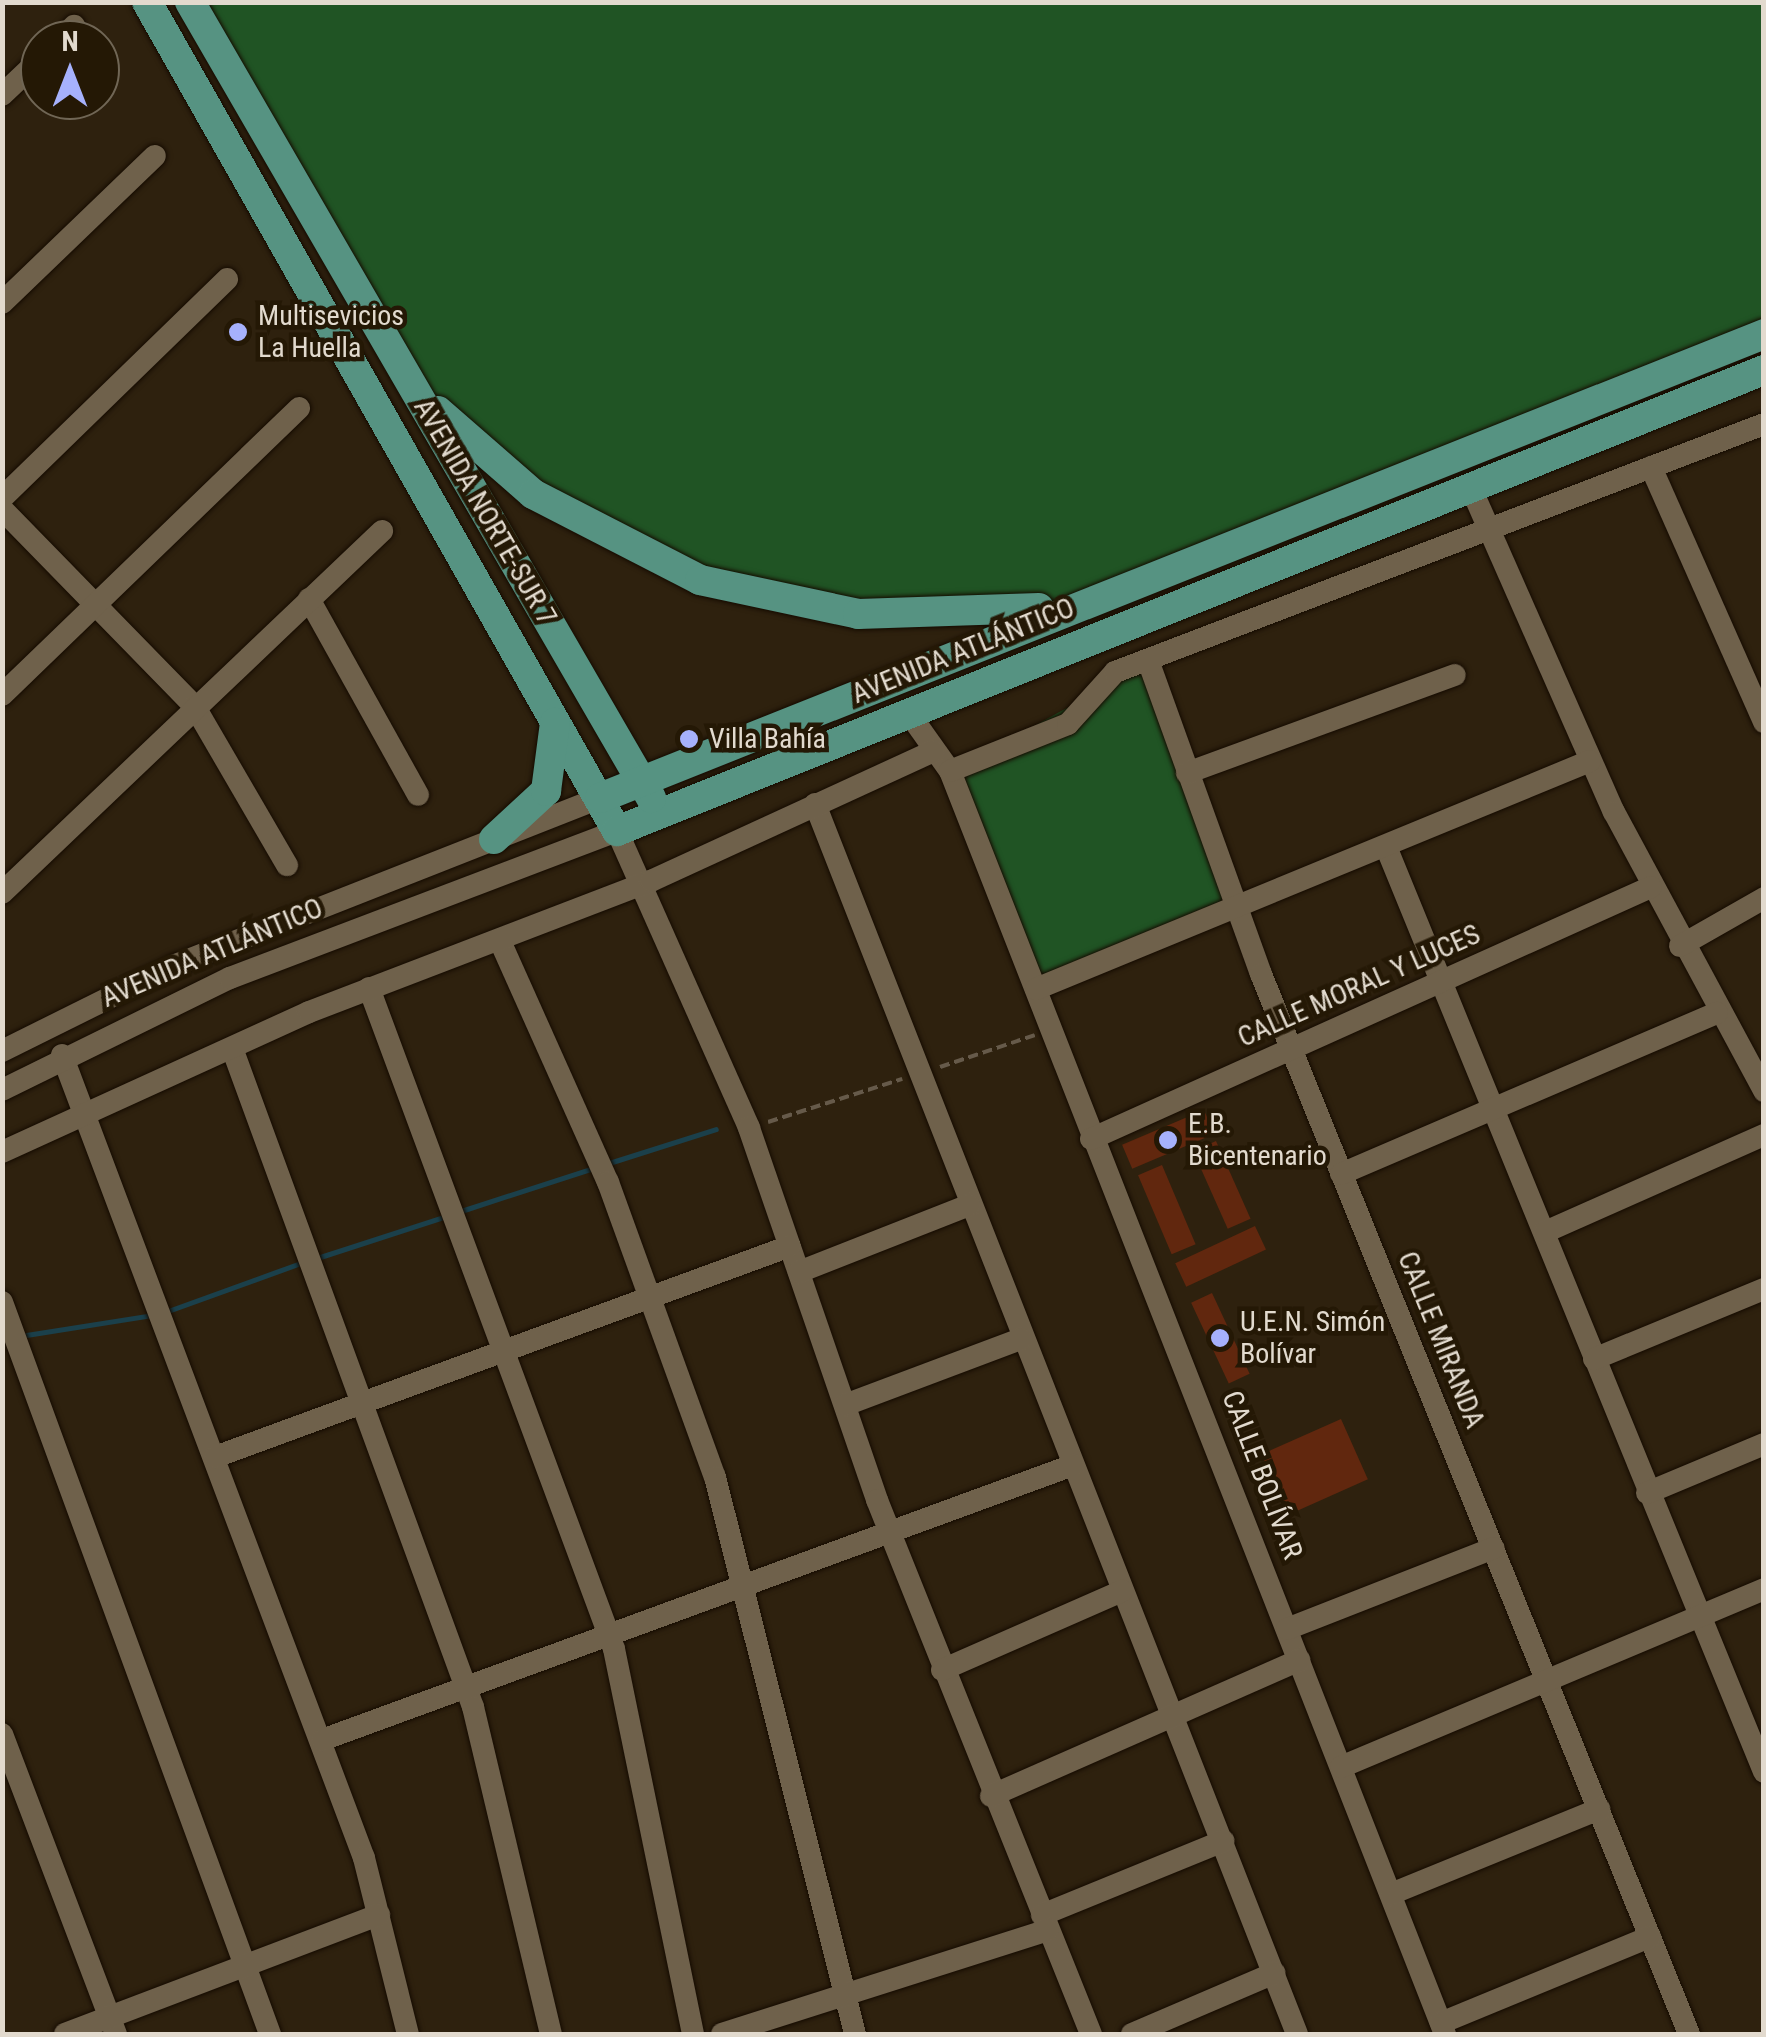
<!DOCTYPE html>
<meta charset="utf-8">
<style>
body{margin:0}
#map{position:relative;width:1766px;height:2037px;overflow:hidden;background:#2e210e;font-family:"Roboto Condensed",sans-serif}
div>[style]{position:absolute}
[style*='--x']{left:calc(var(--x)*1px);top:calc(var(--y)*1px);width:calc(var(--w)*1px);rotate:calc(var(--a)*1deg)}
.green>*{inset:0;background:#205424}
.stream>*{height:5px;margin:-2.5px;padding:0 2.5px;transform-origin:2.5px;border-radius:2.5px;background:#1b404b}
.building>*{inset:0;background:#61270e;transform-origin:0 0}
.path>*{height:4px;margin-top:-2px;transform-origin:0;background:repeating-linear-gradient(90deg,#665a4a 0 10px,transparent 0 15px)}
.roads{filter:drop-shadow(0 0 2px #150b00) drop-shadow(0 0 2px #150b00)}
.minor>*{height:22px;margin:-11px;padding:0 11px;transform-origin:11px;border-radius:11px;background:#6f614b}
.major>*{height:30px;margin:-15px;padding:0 15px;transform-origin:15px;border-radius:15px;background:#569382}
.dots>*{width:28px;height:28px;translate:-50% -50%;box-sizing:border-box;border:5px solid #241805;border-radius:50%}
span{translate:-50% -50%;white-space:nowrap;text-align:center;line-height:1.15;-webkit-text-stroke:9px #241805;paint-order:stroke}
.poi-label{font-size:28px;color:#e2dace}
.left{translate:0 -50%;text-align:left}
.street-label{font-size:28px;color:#e2dace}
.frame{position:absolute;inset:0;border:5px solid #e2dace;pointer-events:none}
.north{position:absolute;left:20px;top:20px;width:100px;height:100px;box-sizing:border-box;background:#241805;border:2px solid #706655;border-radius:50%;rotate:0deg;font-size:28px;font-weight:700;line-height:40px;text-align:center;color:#e2dace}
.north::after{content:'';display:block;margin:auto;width:35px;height:45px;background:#a6b1fc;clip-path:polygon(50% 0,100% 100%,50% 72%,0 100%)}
</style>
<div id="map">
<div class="green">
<div style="clip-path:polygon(190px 3px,1763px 3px,1763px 334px,1050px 607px,858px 614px,609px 541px,408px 381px)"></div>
<div style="clip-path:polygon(1149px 663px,1237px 911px,1036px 989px,950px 772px)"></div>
</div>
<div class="stream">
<div style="--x:609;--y:1163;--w:112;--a:-17.6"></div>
<div style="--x:461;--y:1211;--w:139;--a:-18"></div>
<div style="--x:314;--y:1259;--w:139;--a:-18"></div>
<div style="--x:168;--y:1311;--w:144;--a:-19.9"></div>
<div style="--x:20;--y:1336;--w:135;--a:-9"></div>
</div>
<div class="building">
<div style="left:1204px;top:1110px;width:26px;height:89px;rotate:67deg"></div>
<div style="left:1216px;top:1141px;width:85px;height:25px;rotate:66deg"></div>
<div style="left:1162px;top:1165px;width:86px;height:26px;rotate:67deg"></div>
<div style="left:1255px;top:1226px;width:26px;height:88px;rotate:65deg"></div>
<div style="left:1212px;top:1293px;width:89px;height:23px;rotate:65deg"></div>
<div style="left:1341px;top:1419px;width:66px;height:87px;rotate:66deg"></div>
</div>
<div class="path">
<div style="--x:940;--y:1067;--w:100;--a:-18.6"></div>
<div style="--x:768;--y:1122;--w:141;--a:-17.8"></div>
</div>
<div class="roads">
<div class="minor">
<div style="--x:60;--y:40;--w:20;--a:-45"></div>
<div style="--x:2;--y:95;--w:52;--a:-43.5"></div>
<div style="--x:2;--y:303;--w:212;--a:-43.9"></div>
<div style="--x:1651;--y:467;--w:279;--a:66.1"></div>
<div style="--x:1470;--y:486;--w:356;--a:66.2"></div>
<div style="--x:1614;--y:812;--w:317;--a:61.7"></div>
<div style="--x:2;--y:498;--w:314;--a:-44.2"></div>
<div style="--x:2;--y:509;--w:277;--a:45.7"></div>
<div style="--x:195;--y:707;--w:183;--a:59.8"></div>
<div style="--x:309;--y:599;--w:224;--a:60.9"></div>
<div style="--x:1149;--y:663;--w:331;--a:70.2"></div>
<div style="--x:1261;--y:974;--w:1143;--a:68.01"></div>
<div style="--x:2;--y:695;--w:413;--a:-44"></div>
<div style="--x:908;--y:712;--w:72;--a:54.6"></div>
<div style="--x:950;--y:771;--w:1357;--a:68.6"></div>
<div style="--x:950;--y:771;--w:127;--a:-21.7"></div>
<div style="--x:1068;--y:724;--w:70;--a:-47.9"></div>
<div style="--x:1115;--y:672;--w:695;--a:-20.91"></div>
<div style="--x:1187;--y:773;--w:285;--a:-20.1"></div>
<div style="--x:815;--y:804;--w:1321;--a:68.6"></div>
<div style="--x:1387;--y:849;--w:997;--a:67.78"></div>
<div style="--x:2;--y:893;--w:525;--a:-43.61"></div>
<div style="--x:500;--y:941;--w:264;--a:65.9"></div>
<div style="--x:608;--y:1182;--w:314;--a:70.1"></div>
<div style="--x:715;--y:1477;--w:574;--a:75.89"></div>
<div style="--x:1680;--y:946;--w:97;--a:-29.7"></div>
<div style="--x:369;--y:988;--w:705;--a:69.66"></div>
<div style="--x:614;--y:1649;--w:393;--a:78.4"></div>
<div style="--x:1036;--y:989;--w:599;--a:-22.37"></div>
<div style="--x:232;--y:1048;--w:702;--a:69.91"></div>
<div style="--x:473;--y:1707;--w:336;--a:76.6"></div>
<div style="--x:2;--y:1051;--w:191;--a:-26.4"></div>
<div style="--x:173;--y:966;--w:459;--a:-21.5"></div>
<div style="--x:62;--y:1055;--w:858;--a:69.39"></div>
<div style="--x:364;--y:1858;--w:181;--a:76"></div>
<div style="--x:2;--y:1090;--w:254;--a:-26.2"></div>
<div style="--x:230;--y:978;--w:414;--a:-20.8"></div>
<div style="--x:617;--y:831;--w:325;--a:66"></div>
<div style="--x:749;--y:1128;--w:393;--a:71"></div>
<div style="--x:877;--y:1500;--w:575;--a:68.16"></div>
<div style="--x:1091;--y:1139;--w:614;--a:-24.23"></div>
<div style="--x:2;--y:1152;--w:337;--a:-24.5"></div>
<div style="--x:309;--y:1012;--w:366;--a:-21"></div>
<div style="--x:651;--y:881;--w:311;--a:-24.7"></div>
<div style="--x:1341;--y:1174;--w:409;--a:-23.2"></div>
<div style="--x:1545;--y:1232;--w:240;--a:-23.9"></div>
<div style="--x:799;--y:1272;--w:183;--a:-21.5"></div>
<div style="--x:2;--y:1302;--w:780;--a:69.89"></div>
<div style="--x:1594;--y:1359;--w:184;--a:-22.4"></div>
<div style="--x:845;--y:1405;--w:188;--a:-20.6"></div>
<div style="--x:215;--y:1457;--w:612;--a:-20.15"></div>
<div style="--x:1647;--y:1493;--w:127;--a:-22.7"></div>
<div style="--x:1287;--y:1629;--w:222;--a:-21.4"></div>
<div style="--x:942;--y:1670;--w:197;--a:-23.7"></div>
<div style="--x:2;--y:1734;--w:321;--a:69.2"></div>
<div style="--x:322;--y:1740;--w:800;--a:-20.11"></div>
<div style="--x:1341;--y:1767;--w:459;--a:-22.8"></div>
<div style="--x:991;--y:1796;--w:337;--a:-23.8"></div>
<div style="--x:1391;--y:1894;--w:225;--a:-22.2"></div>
<div style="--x:1042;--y:1915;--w:196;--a:-22.2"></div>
<div style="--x:1441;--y:2023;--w:226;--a:-22.4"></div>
<div style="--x:65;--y:2034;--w:336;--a:-20.8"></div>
<div style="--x:722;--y:2034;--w:342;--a:-17.7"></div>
<div style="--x:1132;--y:2034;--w:155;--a:-23.2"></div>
</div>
<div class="major">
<div style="--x:147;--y:2;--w:953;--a:60.45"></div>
<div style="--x:617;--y:831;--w:1236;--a:-21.9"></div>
<div style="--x:190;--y:2;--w:920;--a:59.92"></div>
<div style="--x:438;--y:411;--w:126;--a:41.1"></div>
<div style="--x:533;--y:494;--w:188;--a:27.2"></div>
<div style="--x:700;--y:580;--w:162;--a:12.1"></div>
<div style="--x:858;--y:614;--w:181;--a:-1.9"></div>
<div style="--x:600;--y:798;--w:1253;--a:-21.73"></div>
<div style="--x:494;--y:839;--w:71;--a:-42.7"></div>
<div style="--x:546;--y:791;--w:69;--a:-82.5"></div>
</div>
</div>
<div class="dots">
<div style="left:238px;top:332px;background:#a6b1fc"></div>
<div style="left:689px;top:739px;background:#a6b1fc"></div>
<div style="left:1168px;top:1140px;background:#a6b1fc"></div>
<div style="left:1220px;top:1338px;background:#a6b1fc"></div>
</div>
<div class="poi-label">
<span class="left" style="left:258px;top:332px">Multisevicios<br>La Huella</span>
<span class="left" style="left:709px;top:739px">Villa Bahía</span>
<span class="left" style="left:1188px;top:1140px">E.B.<br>Bicentenario</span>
<span class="left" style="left:1240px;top:1338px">U.E.N. Simón<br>Bolívar</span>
</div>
<div class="street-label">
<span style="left:485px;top:512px;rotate:60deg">AVENIDA NORTE-SUR 7</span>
<span style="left:963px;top:651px;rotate:-22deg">AVENIDA ATLÁNTICO</span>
<span style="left:212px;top:953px;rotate:-23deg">AVENIDA ATLÁNTICO</span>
<span style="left:1359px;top:986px;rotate:-24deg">CALLE MORAL Y LUCES</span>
<span style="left:1441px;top:1340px;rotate:68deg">CALLE MIRANDA</span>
<span style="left:1262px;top:1475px;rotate:69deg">CALLE BOLÍVAR</span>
</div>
<div class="frame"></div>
<div class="north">N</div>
</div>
